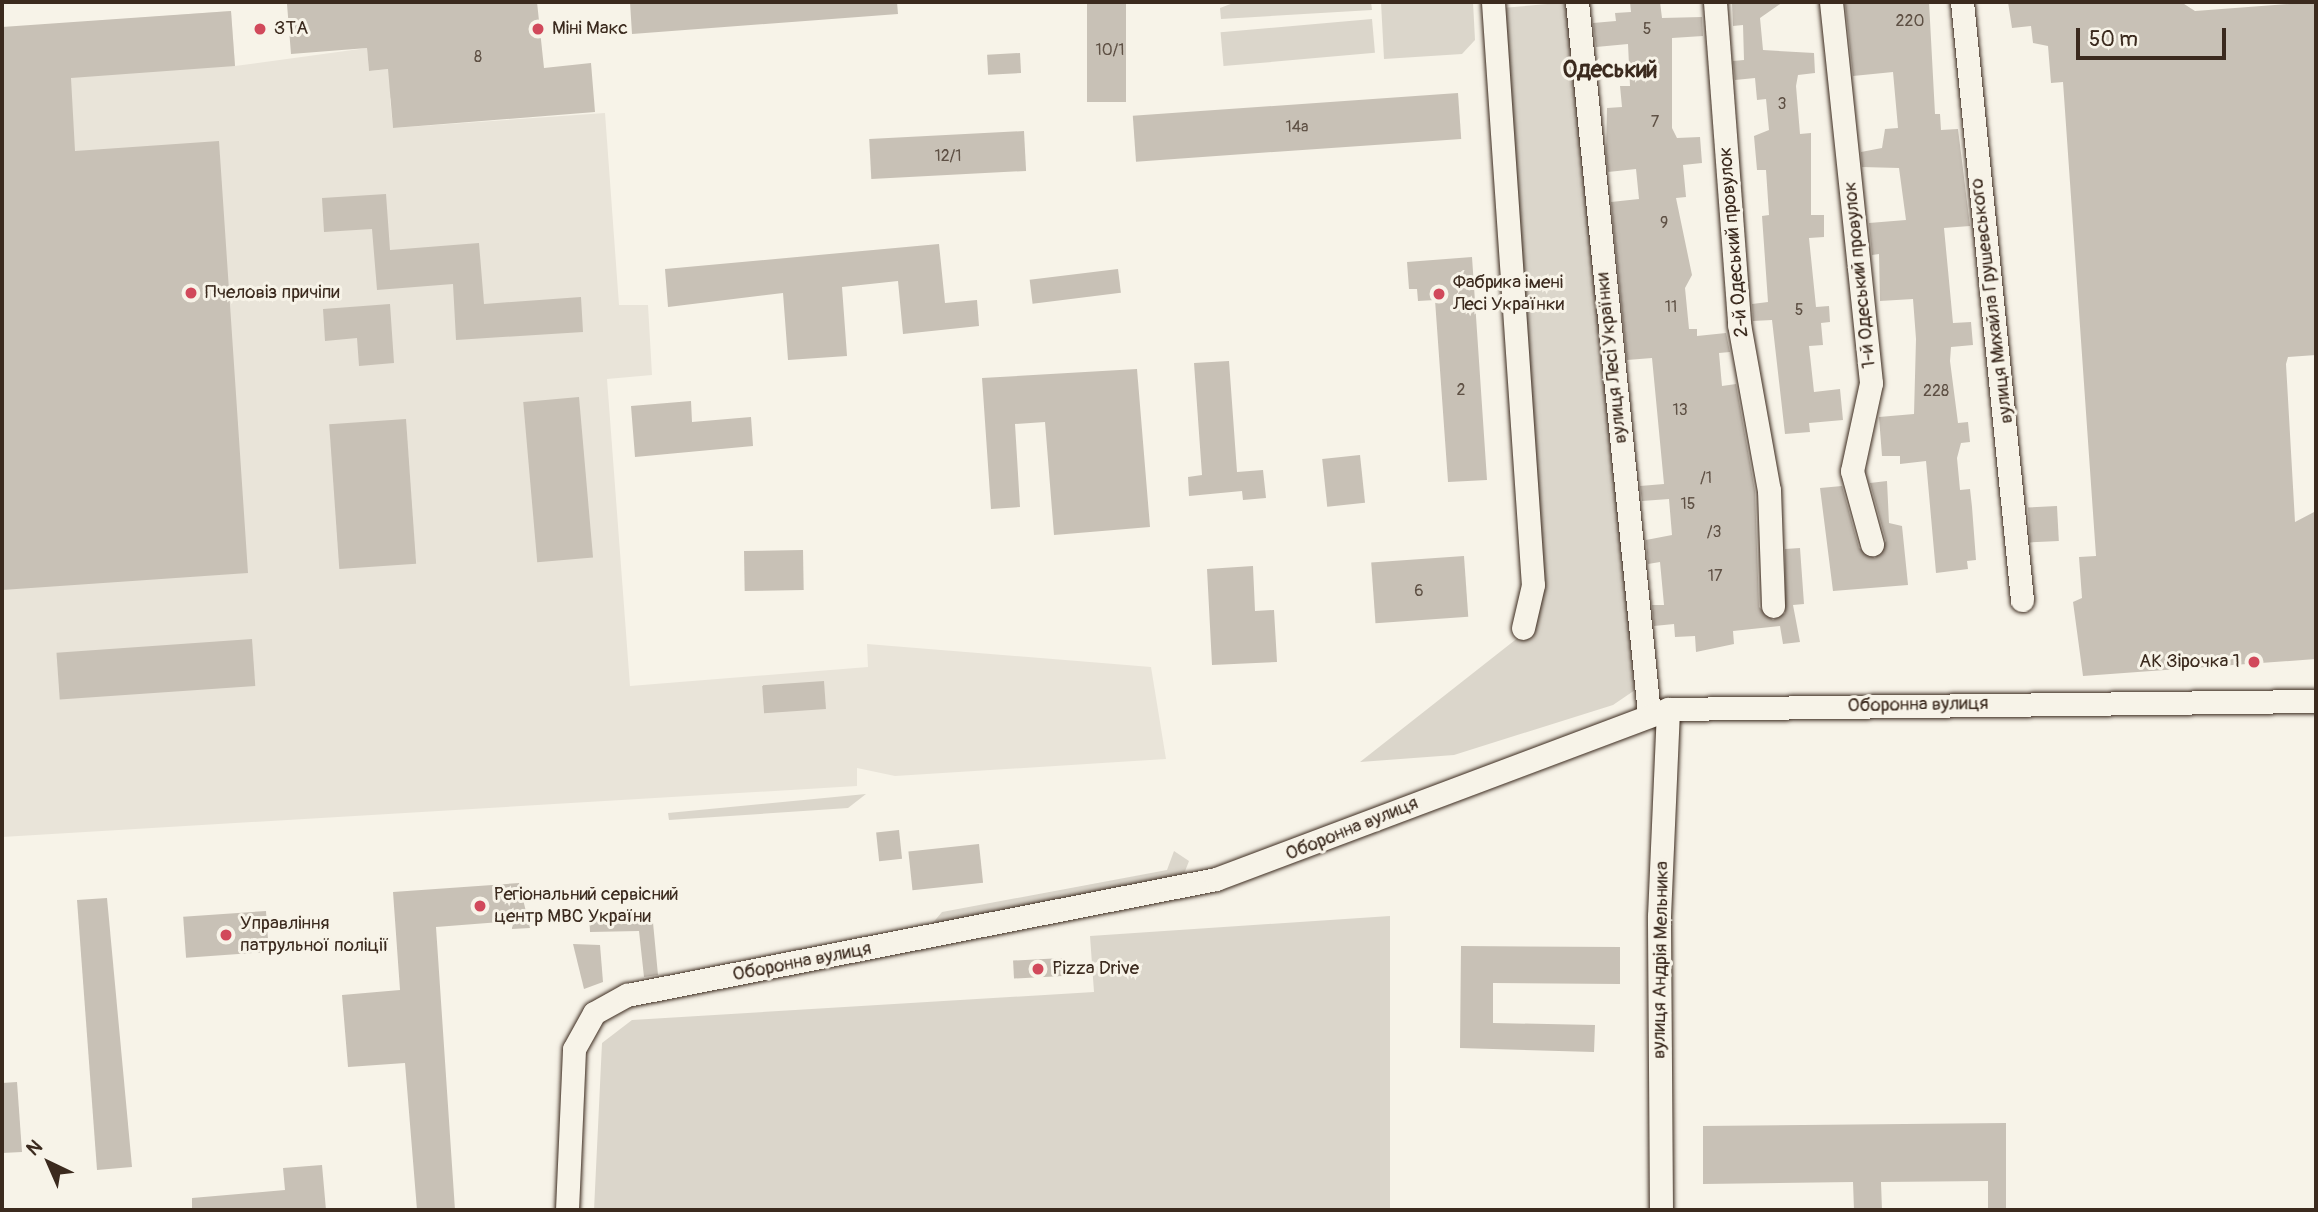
<!DOCTYPE html>
<meta charset="utf-8">
<style>
body{margin:0}
#map{position:relative;width:2318px;height:1212px;overflow:hidden;background:#f7f3e8;font-family:Pangolin,sans-serif}
div>[style]{position:absolute}
[style*='--x']{left:calc(var(--x)*1px);top:calc(var(--y)*1px);width:calc(var(--w)*1px);rotate:calc(var(--a)*1deg)}
.built>*{inset:0;background:#e9e4d9}
.green>*{inset:0;background:#dbd6cb;transform-origin:0 0}
.building>*{inset:0;background:#c8c1b6;transform-origin:0 0}
.roads{filter:drop-shadow(0 0 2px #3b2a1e) drop-shadow(0 0 2px #3b2a1e)}
.minor>*{height:23px;margin:-11.5px;padding:0 11.5px;transform-origin:11.5px;border-radius:11.5px;background:#f7f3e8}
.dots>*{width:19px;height:19px;translate:-50% -50%;box-sizing:border-box;border:4px solid #f7f3e8;border-radius:50%}
span{translate:-50% -50%;white-space:nowrap;text-align:center;line-height:1.15;-webkit-text-stroke:6px #f7f3e8;paint-order:stroke}
.number-label{font-size:16px;color:#5e5044}
.number-label span{-webkit-text-stroke-width:0}
.poi-label{font-size:19px;color:#3b2a1e}
.left{translate:0 -50%;text-align:left}
.right{translate:-100% -50%;text-align:right}
.street-label{font-size:19px;color:#3b2a1e}
.quarter-label{font-size:23px;color:#3b2a1e;font-weight:700}
.frame{position:absolute;inset:0;border:4px solid #3b2a1e;pointer-events:none}
.north{position:absolute;left:14px;top:1128px;width:70px;height:70px;-webkit-text-stroke:5px #f7f3e8;paint-order:stroke;rotate:316deg;font-size:19px;font-weight:700;line-height:28px;text-align:center;color:#3b2a1e}
.north::after{content:'';display:block;margin:auto;width:24px;height:32px;background:#3b2a1e;clip-path:polygon(50% 0,100% 100%,50% 72%,0 100%)}
.scale{position:absolute;left:2076px;top:28px;width:150px;height:32px;box-sizing:border-box;border:4px solid #3b2a1e;border-top:0;padding-left:9px;font-size:21px;line-height:24px;white-space:nowrap;color:#3b2a1e;-webkit-text-stroke:5px #f7f3e8;paint-order:stroke}
</style>
<div id="map">
<div class="built">
<div style="clip-path:polygon(231px 11px,235px 66px,367px 48px,369px 71px,409px 67px,390px 99px,393px 128px,605px 113px,619px 305px,648px 305px,652px 375px,607px 379px,630px 686px,868px 667px,867px 644px,1151px 667px,1166px 759px,895px 776px,857px 768px,857px 786px,2px 837px,2px 28px)"></div>
</div>
<div class="green">
<div style="clip-path:polygon(1236px 2px,1371px 2px,1372px 10px,1221px 19px,1220px 8px)"></div>
<div style="clip-path:polygon(1381px 2px,1473px 2px,1475px 40px,1462px 54px,1384px 59px)"></div>
<div style="clip-path:polygon(1571px 2px,1635px 690px,1613px 705px,1454px 755px,1360px 762px,1524px 633px,1502px 8px)"></div>
<div style="left:1372px;top:19px;width:34px;height:152px;rotate:85deg"></div>
<div style="clip-path:polygon(866px 794px,848px 808px,669px 820px,668px 813px)"></div>
<div style="clip-path:polygon(1174px 851px,1189px 861px,1184px 874px,931px 925px,942px 912px,1167px 870px)"></div>
<div style="clip-path:polygon(1390px 916px,1390px 1210px,594px 1210px,602px 1043px,632px 1020px,1094px 992px,1090px 936px)"></div>
</div>
<div class="building">
<div style="clip-path:polygon(537px 2px,544px 68px,591px 63px,595px 112px,393px 128px,388px 69px,369px 71px,367px 48px,291px 54px,287px 4px)"></div>
<div style="clip-path:polygon(630px 2px,897px 2px,898px 14px,632px 34px)"></div>
<div style="left:1087px;top:2px;width:39px;height:100px"></div>
<div style="clip-path:polygon(1630px 2px,1660px 2px,1662px 18px,1702px 17px,1703px 36px,1672px 38px,1672px 128px,1677px 138px,1700px 137px,1702px 163px,1683px 165px,1686px 197px,1676px 198px,1692px 275px,1685px 288px,1689px 329px,1697px 329px,1697px 336px,1726px 333px,1730px 352px,1719px 353px,1722px 386px,1736px 384px,1755px 491px,1759px 607px,1773px 620px,1785px 613px,1785px 549px,1800px 548px,1804px 604px,1793px 605px,1800px 642px,1783px 644px,1780px 626px,1733px 631px,1734px 644px,1696px 652px,1695px 636px,1675px 637px,1674px 624px,1654px 626px,1652px 605px,1664px 605px,1660px 562px,1648px 564px,1646px 540px,1672px 535px,1669px 499px,1642px 501px,1640px 486px,1664px 484px,1652px 358px,1627px 360px,1611px 202px,1639px 199px,1636px 169px,1608px 172px,1606px 152px,1607px 108px,1622px 107px,1620px 86px,1630px 86px,1628px 44px,1596px 47px,1593px 23px,1616px 21px,1615px 13px,1631px 12px)"></div>
<div style="clip-path:polygon(1732px 2px,1783px 2px,1760px 18px,1763px 50px,1814px 53px,1815px 73px,1798px 75px,1796px 86px,1800px 134px,1811px 133px,1811px 215px,1824px 215px,1824px 237px,1809px 238px,1816px 307px,1829px 306px,1830px 322px,1821px 323px,1823px 345px,1809px 346px,1814px 392px,1840px 389px,1843px 420px,1809px 423px,1810px 432px,1785px 434px,1772px 320px,1753px 321px,1752px 304px,1768px 302px,1762px 216px,1769px 215px,1766px 170px,1757px 170px,1754px 136px,1769px 130px,1766px 99px,1757px 100px,1755px 78px,1735px 80px,1733px 61px,1744px 60px,1743px 25px,1733px 26px)"></div>
<div style="clip-path:polygon(1845px 2px,1929px 2px,1935px 114px,1940px 114px,1941px 130px,1958px 129px,1970px 226px,1944px 228px,1953px 323px,1971px 322px,1973px 345px,1951px 347px,1950px 361px,1958px 423px,1968px 422px,1970px 442px,1961px 443px,1957px 458px,1960px 490px,1970px 489px,1972px 507px,1976px 560px,1967px 561px,1968px 569px,1936px 573px,1926px 461px,1900px 464px,1900px 456px,1882px 456px,1879px 417px,1914px 414px,1916px 339px,1913px 299px,1880px 301px,1879px 254px,1872px 255px,1869px 223px,1906px 220px,1899px 168px,1862px 167px,1861px 152px,1882px 148px,1885px 129px,1898px 128px,1893px 72px,1853px 76px)"></div>
<div style="clip-path:polygon(2008px 2px,2181px 2px,2195px 11px,2316px 2px,2316px 355px,2288px 357px,2286px 364px,2295px 522px,2316px 511px,2316px 659px,2083px 676px,2073px 602px,2082px 598px,2079px 557px,2096px 556px,2063px 82px,2051px 83px,2048px 46px,2033px 43px,2031px 26px,2012px 28px)"></div>
<div style="clip-path:polygon(231px 11px,235px 66px,71px 78px,75px 151px,219px 141px,248px 573px,2px 590px,2px 27px)"></div>
<div style="left:1020px;top:53px;width:20px;height:33px;rotate:87deg"></div>
<div style="left:1458px;top:93px;width:46px;height:326px;rotate:86deg"></div>
<div style="left:1024px;top:131px;width:40px;height:155px;rotate:87deg"></div>
<div style="clip-path:polygon(386px 194px,390px 250px,479px 243px,484px 304px,581px 297px,583px 332px,456px 340px,453px 284px,377px 290px,372px 229px,324px 232px,322px 198px)"></div>
<div style="clip-path:polygon(939px 244px,945px 303px,977px 300px,979px 326px,903px 334px,898px 281px,842px 287px,847px 356px,788px 360px,783px 293px,668px 307px,665px 269px)"></div>
<div style="clip-path:polygon(1472px 257px,1487px 480px,1448px 482px,1435px 300px,1418px 301px,1417px 289px,1409px 289px,1407px 262px)"></div>
<div style="left:1118px;top:269px;width:24px;height:89px;rotate:83deg"></div>
<div style="clip-path:polygon(390px 304px,394px 363px,359px 366px,357px 338px,325px 341px,323px 309px)"></div>
<div style="clip-path:polygon(1229px 361px,1237px 472px,1263px 470px,1266px 498px,1243px 500px,1242px 491px,1189px 496px,1188px 477px,1202px 475px,1194px 363px)"></div>
<div style="clip-path:polygon(1137px 369px,1150px 527px,1054px 535px,1045px 422px,1015px 424px,1020px 507px,991px 509px,982px 378px)"></div>
<div style="left:579px;top:397px;width:161px;height:56px;rotate:85deg"></div>
<div style="clip-path:polygon(691px 401px,692px 422px,751px 417px,753px 446px,635px 457px,631px 406px)"></div>
<div style="left:406px;top:419px;width:145px;height:77px;rotate:86deg"></div>
<div style="left:1360px;top:455px;width:48px;height:38px;rotate:84deg"></div>
<div style="clip-path:polygon(1887px 481px,1889px 523px,1902px 526px,1908px 585px,1833px 591px,1820px 488px,1842px 486px,1859px 548px,1875px 558px,1886px 541px,1870px 483px)"></div>
<div style="left:2057px;top:506px;width:35px;height:29px;rotate:87deg"></div>
<div style="left:803px;top:550px;width:40px;height:59px;rotate:89deg"></div>
<div style="left:1464px;top:556px;width:61px;height:93px;rotate:86deg"></div>
<div style="clip-path:polygon(1253px 566px,1255px 611px,1274px 610px,1277px 662px,1212px 665px,1207px 569px)"></div>
<div style="left:252px;top:639px;width:47px;height:196px;rotate:86deg"></div>
<div style="left:824px;top:681px;width:28px;height:62px;rotate:86deg"></div>
<div style="left:899px;top:830px;width:29px;height:23px;rotate:84deg"></div>
<div style="left:979px;top:844px;width:39px;height:71px;rotate:84deg"></div>
<div style="clip-path:polygon(519px 883px,530px 928px,512px 929px,512px 921px,436px 927px,455px 1210px,417px 1210px,405px 1063px,348px 1067px,342px 995px,400px 990px,393px 892px)"></div>
<div style="clip-path:polygon(107px 898px,132px 1167px,97px 1170px,77px 900px)"></div>
<div style="left:266px;top:911px;width:41px;height:83px;rotate:86deg"></div>
<div style="clip-path:polygon(652px 912px,658px 975px,644px 977px,639px 931px,590px 932px,589px 913px)"></div>
<div style="clip-path:polygon(573px 944px,600px 945px,603px 982px,584px 989px)"></div>
<div style="clip-path:polygon(1461px 946px,1620px 947px,1620px 984px,1493px 983px,1493px 1023px,1595px 1025px,1594px 1052px,1460px 1048px)"></div>
<div style="left:1062px;top:958px;width:18px;height:49px;rotate:87deg"></div>
<div style="clip-path:polygon(17px 1082px,22px 1152px,2px 1153px,2px 1083px)"></div>
<div style="clip-path:polygon(2006px 1123px,2006px 1210px,1988px 1210px,1988px 1181px,1881px 1182px,1882px 1210px,1854px 1210px,1853px 1182px,1703px 1184px,1703px 1126px)"></div>
<div style="clip-path:polygon(322px 1165px,326px 1210px,192px 1210px,192px 1198px,285px 1190px,283px 1168px)"></div>
</div>
<div class="roads">
<div class="minor">
<div style="--x:1493;--y:2;--w:584;--a:86.08"></div>
<div style="--x:1533;--y:585;--w:44;--a:103.1"></div>
<div style="--x:1577;--y:2;--w:715;--a:84.22"></div>
<div style="--x:1715;--y:2;--w:323;--a:85.7"></div>
<div style="--x:1739;--y:324;--w:169;--a:79.8"></div>
<div style="--x:1769;--y:490;--w:116;--a:88"></div>
<div style="--x:1831;--y:2;--w:383;--a:84"></div>
<div style="--x:1871;--y:383;--w:90;--a:102.2"></div>
<div style="--x:1852;--y:471;--w:76;--a:74.7"></div>
<div style="--x:1962;--y:2;--w:601;--a:84.27"></div>
<div style="--x:567;--y:1210;--w:161;--a:-87.5"></div>
<div style="--x:574;--y:1049;--w:41;--a:-60.9"></div>
<div style="--x:594;--y:1013;--w:38;--a:-29"></div>
<div style="--x:627;--y:995;--w:600;--a:-11.14"></div>
<div style="--x:1216;--y:879;--w:483;--a:-20.6"></div>
<div style="--x:1668;--y:709;--w:648;--a:-0.71"></div>
<div style="--x:1661;--y:1210;--w:294;--a:-90.4"></div>
<div style="--x:1659;--y:916;--w:207;--a:-87.5"></div>
</div>
</div>
<div class="dots">
<div style="left:260px;top:29px;background:#d1495b"></div>
<div style="left:538px;top:29px;background:#d1495b"></div>
<div style="left:191px;top:293px;background:#d1495b"></div>
<div style="left:1439px;top:294px;background:#d1495b"></div>
<div style="left:2254px;top:662px;background:#d1495b"></div>
<div style="left:480px;top:906px;background:#d1495b"></div>
<div style="left:226px;top:935px;background:#d1495b"></div>
<div style="left:1038px;top:969px;background:#d1495b"></div>
</div>
<div class="number-label">
<span style="left:1910px;top:21px">220</span>
<span style="left:1647px;top:29px">5</span>
<span style="left:1110px;top:50px">10/1</span>
<span style="left:478px;top:57px">8</span>
<span style="left:1782px;top:104px">3</span>
<span style="left:1655px;top:122px">7</span>
<span style="left:1297px;top:127px">14а</span>
<span style="left:948px;top:156px">12/1</span>
<span style="left:1664px;top:223px">9</span>
<span style="left:1671px;top:307px">11</span>
<span style="left:1799px;top:310px">5</span>
<span style="left:1461px;top:390px">2</span>
<span style="left:1936px;top:391px">228</span>
<span style="left:1680px;top:410px">13</span>
<span style="left:1706px;top:478px">/1</span>
<span style="left:1688px;top:504px">15</span>
<span style="left:1714px;top:532px">/3</span>
<span style="left:1715px;top:576px">17</span>
<span style="left:1419px;top:591px">6</span>
</div>
<div class="poi-label">
<span class="left" style="left:274px;top:29px">ЗТА</span>
<span class="left" style="left:552px;top:29px">Міні Макс</span>
<span class="left" style="left:1453px;top:294px">Фабрика імені<br>Лесі Українки</span>
<span class="left" style="left:205px;top:293px">Пчеловіз причіпи</span>
<span class="right" style="left:2240px;top:662px">АК Зірочка 1</span>
<span class="left" style="left:494px;top:906px">Регіональний сервісний<br>центр МВС України</span>
<span class="left" style="left:240px;top:935px">Управління<br>патрульної поліції</span>
<span class="left" style="left:1052px;top:969px">Pizza Drive</span>
</div>
<div class="street-label">
<span style="left:1734px;top:242px;rotate:-95deg">2-й Одеський провулок</span>
<span style="left:1860px;top:275px;rotate:-96deg">1-й Одеський провулок</span>
<span style="left:1992px;top:301px;rotate:-97deg">вулиця Михайла Грушевського</span>
<span style="left:1612px;top:358px;rotate:-96deg">вулиця Лесі Українки</span>
<span style="left:1918px;top:705px;rotate:-1deg">Оборонна вулиця</span>
<span style="left:1352px;top:829px;rotate:-22deg">Оборонна вулиця</span>
<span style="left:1661px;top:960px;rotate:-89deg">вулиця Андрія Мельника</span>
<span style="left:802px;top:962px;rotate:-11deg">Оборонна вулиця</span>
</div>
<div class="quarter-label">
<span style="left:1610px;top:70px">Одеський</span>
</div>
<div class="frame"></div>
<div class="north">N</div>
<div class="scale">50 m</div>
</div>
